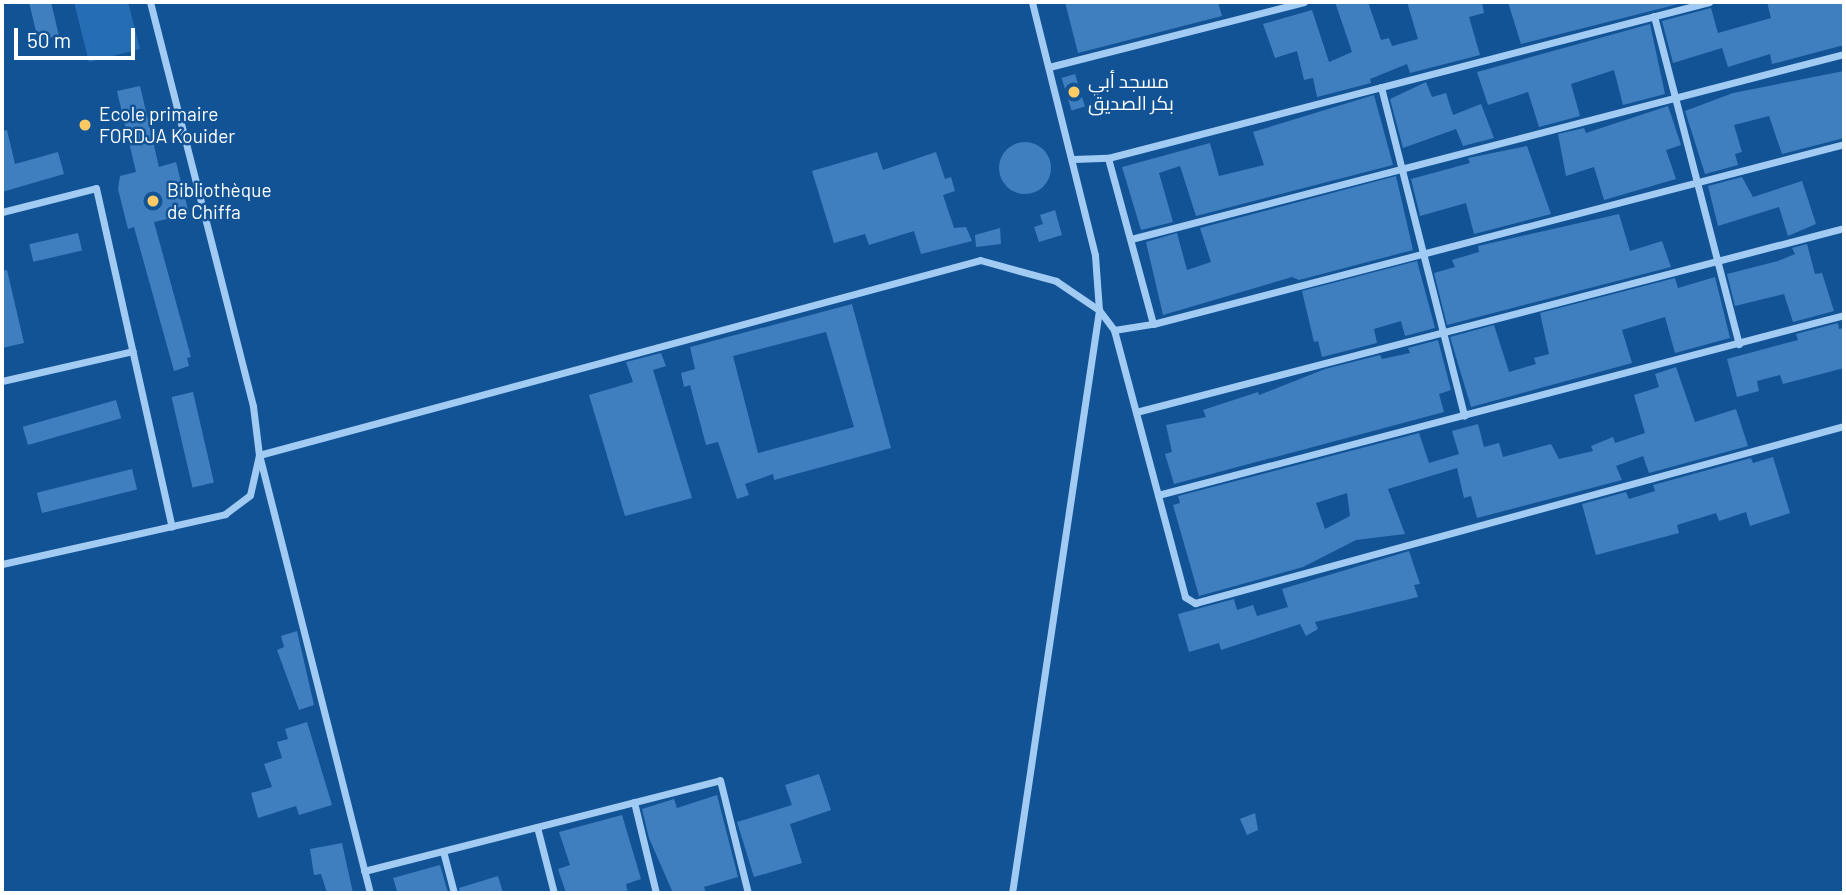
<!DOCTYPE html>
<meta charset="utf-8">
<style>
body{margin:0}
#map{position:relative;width:1846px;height:895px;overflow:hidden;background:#125396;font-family:Barlow,Cairo,sans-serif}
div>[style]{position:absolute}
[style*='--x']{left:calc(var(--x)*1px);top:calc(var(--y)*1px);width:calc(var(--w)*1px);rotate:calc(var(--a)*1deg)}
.green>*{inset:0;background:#256eb5}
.building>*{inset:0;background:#3f7fbf;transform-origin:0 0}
.round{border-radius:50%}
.minor>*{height:7px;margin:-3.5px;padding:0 3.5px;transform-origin:3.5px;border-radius:3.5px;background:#a2cbf3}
.dots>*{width:19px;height:19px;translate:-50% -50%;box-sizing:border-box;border:4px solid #125396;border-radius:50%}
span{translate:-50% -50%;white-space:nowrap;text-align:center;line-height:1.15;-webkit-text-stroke:5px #125396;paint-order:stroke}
.poi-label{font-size:19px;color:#fff}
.left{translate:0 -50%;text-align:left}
.frame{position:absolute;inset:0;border:4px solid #fff;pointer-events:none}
.scale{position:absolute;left:14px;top:28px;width:121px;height:32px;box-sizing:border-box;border:4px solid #fff;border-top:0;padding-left:9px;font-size:21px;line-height:24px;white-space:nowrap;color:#fff;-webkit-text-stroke:5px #125396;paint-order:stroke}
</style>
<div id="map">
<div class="green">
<div style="clip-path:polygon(74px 2px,128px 2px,140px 49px,89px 62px)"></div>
</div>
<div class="building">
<div style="clip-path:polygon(29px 2px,51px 2px,59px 36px,38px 40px)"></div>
<div style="clip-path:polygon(1065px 2px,1218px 2px,1222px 16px,1078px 53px)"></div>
<div style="clip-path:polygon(1335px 2px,1368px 2px,1381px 40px,1389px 38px,1392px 46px,1418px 39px,1407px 2px,1482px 2px,1484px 13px,1469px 17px,1480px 55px,1410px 73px,1407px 64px,1370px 79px,1371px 83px,1317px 97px,1313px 78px,1304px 80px,1297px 51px,1275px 58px,1263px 24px,1312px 10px,1329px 62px,1352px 52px)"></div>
<div style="clip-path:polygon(1508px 2px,1686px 2px,1521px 44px)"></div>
<div style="clip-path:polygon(1767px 2px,1844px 2px,1844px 45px,1772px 64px,1770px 54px,1728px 67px,1722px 48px,1673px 63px,1662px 21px,1711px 8px,1718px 33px,1771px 18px)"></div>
<div style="clip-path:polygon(1650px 24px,1665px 94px,1623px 105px,1614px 70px,1571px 84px,1580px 116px,1539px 127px,1528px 92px,1488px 105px,1477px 72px)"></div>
<div style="clip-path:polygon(1844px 71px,1844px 138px,1782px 154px,1769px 116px,1734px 125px,1742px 152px,1735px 154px,1738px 165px,1705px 174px,1685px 111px,1733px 93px)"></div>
<div style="left:1075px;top:74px;width:34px;height:14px;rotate:73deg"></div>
<div style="clip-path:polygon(1426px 82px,1432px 97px,1446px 93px,1453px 115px,1481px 104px,1494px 138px,1463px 146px,1456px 129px,1403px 148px,1390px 99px)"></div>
<div style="clip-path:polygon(140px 86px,159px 167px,176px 162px,189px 214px,154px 222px,191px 357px,187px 358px,189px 366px,174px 371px,134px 227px,128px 229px,118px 189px,120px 176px,136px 172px,117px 91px)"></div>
<div style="clip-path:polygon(1374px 95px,1393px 165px,1196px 216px,1180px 166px,1159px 173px,1173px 222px,1141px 230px,1122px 167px,1210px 143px,1219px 176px,1264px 165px,1253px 132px)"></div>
<div style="clip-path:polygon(1668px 106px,1681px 145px,1666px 150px,1676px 179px,1604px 200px,1594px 167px,1566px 176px,1558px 134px,1584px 128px,1586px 133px)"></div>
<div style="clip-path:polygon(7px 130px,15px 164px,58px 152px,64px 174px,2px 192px,2px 131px)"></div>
<div class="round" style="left:999px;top:142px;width:52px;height:52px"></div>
<div style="clip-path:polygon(1527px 146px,1551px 214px,1474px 234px,1466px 203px,1420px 216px,1411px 179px,1470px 163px,1468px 158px)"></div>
<div style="clip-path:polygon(877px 152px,883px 170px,936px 152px,945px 179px,951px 177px,955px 191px,943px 195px,954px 228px,966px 227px,972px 241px,921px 254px,914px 231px,869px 245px,865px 234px,834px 243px,812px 171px)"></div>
<div style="clip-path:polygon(1396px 176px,1413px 250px,1299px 280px,1292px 277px,1163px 315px,1146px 242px,1177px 233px,1187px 270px,1211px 262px,1200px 228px)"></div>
<div style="clip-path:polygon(1742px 177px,1753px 197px,1802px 181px,1816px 224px,1788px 236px,1779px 207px,1718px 226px,1708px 186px)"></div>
<div style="clip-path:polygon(1055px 210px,1062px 235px,1039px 242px,1034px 227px,1043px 224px,1040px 215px)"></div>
<div style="clip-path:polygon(1619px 214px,1630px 251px,1662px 241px,1671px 267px,1447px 325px,1434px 273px,1455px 267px,1452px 260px,1479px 252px,1478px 246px)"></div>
<div style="clip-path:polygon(1000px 228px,1001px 244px,976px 247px,975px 235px)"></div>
<div style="left:78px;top:233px;width:18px;height:50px;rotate:77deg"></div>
<div style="clip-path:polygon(1807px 244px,1815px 274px,1822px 273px,1834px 311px,1793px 322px,1784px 294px,1735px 306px,1727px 274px,1778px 261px,1795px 254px,1792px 248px)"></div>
<div style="clip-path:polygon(1417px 261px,1435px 328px,1405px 336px,1401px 321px,1374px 329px,1377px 343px,1322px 357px,1318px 341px,1314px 342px,1302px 291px)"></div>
<div style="clip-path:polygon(7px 270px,24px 343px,2px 348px,2px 271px)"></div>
<div style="clip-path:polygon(1715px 277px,1730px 338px,1675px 353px,1665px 317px,1622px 330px,1632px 363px,1471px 407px,1450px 337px,1494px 325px,1509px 372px,1536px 364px,1534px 358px,1549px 354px,1540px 313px,1675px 278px,1678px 288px)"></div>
<div style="clip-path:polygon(evenodd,852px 304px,891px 448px,774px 480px,773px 474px,745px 484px,749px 495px,737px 499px,718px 442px,706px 445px,690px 385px,684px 387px,681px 373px,695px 369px,690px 347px,852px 304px,826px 332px,854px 427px,758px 453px,733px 356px,826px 332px)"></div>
<div style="clip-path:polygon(1838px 323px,1839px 329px,1844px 328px,1844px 368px,1783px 384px,1780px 375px,1757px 381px,1759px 391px,1737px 397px,1727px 359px,1798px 340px,1796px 334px)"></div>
<div style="clip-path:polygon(1438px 340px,1451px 390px,1439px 394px,1444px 412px,1174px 484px,1165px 454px,1172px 452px,1166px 425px,1206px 417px,1203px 410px,1258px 392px,1259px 395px,1325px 369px,1380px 355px,1382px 359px,1410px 353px,1408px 348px)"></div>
<div style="clip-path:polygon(661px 353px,666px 366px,653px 370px,692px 498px,625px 516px,589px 395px,633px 382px,626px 362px)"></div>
<div style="clip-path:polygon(evenodd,1676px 367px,1695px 422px,1736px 409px,1748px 446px,1649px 473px,1643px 456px,1616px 466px,1622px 480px,1477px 518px,1471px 496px,1464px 498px,1457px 468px,1388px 489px,1405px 534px,1356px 540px,1303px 567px,1199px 596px,1173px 505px,1180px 503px,1178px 496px,1419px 433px,1429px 463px,1459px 454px,1452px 431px,1478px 424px,1484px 447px,1499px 443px,1503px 457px,1551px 444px,1559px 459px,1593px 451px,1591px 446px,1613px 437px,1615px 443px,1645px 433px,1634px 395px,1659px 387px,1655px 374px,1676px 367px,1347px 493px,1350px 516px,1325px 529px,1316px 503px,1347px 493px)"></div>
<div style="left:193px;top:392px;width:93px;height:22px;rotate:77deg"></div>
<div style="left:116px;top:400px;width:19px;height:97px;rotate:74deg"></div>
<div style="clip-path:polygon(1773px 457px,1790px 513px,1750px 526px,1746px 512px,1719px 521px,1716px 513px,1677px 525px,1679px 533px,1596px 555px,1582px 504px,1626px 492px,1629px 499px,1655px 491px,1653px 485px,1751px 458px,1753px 463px)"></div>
<div style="left:132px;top:469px;width:21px;height:98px;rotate:76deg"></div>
<div style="clip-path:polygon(1409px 551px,1420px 584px,1414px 585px,1418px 597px,1315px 622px,1318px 629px,1306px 636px,1300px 624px,1221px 650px,1219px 643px,1189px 652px,1178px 614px,1234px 599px,1237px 610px,1253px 605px,1257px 616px,1288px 607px,1282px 589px)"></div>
<div style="clip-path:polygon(297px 631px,314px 705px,299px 710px,277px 650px,284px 647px,281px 636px)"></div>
<div style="clip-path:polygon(307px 722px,332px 805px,299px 815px,296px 806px,258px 818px,251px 793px,272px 787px,264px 764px,282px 758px,277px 742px,288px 739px,285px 729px)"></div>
<div style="clip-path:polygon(819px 774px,831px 810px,790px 824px,802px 863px,754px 877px,737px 822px,792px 805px,785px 785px)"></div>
<div style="clip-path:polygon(717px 795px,738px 877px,704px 887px,706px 893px,673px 893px,649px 838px,642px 809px,674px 799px,677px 808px)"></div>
<div style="clip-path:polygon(1255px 813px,1258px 830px,1247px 835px,1240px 819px)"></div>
<div style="clip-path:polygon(622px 815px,641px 879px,626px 884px,628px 893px,566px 893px,558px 869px,570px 865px,559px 832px)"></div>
<div style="clip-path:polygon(342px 843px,353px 893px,327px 893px,321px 874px,314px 875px,310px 849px)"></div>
<div style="clip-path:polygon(440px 865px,448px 893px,397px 891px,393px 878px)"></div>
<div style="clip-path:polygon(498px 876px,503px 893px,460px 893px,459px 888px)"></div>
</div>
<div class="minor">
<div style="--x:1654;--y:16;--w:339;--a:75.5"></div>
<div style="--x:1049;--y:67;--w:263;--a:-14.3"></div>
<div style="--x:1381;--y:87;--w:339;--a:75.8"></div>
<div style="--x:1108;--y:158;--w:172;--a:74.8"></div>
<div style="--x:1073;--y:159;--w:35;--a:-2"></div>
<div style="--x:1108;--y:158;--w:621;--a:-14.55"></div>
<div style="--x:2;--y:212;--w:97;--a:-14.3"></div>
<div style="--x:96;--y:188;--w:347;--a:77.4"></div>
<div style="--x:1131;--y:239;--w:737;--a:-14.55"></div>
<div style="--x:1114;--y:330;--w:39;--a:-9"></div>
<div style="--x:1153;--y:324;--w:714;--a:-14.6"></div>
<div style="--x:2;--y:381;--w:134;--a:-12.9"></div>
<div style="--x:1136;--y:412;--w:732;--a:-14.57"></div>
<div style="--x:1158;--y:495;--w:709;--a:-14.7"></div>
<div style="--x:2;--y:564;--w:229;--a:-12.6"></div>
<div style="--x:225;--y:514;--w:31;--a:-37"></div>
<div style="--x:250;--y:495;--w:41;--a:-77.3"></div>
<div style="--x:259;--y:455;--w:49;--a:-97"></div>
<div style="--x:253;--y:406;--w:417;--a:-104.3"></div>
<div style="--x:634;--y:802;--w:94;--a:76.4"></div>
<div style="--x:537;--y:827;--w:68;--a:75.6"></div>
<div style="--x:443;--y:851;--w:43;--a:75.3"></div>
<div style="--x:364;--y:871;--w:367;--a:-14.3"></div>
<div style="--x:720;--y:780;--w:116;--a:76.1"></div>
<div style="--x:370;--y:893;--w:452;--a:-104.2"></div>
<div style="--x:259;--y:455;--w:747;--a:-15.13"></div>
<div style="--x:980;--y:260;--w:79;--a:15.4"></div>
<div style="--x:1056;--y:281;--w:52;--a:34"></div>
<div style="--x:1099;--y:310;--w:25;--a:53"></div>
<div style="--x:1114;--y:330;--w:276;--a:75.1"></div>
<div style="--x:1185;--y:597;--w:12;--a:31"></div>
<div style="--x:1195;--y:603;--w:673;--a:-15.26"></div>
<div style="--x:1012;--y:893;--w:589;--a:-81.51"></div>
<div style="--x:1099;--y:310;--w:55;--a:-94.2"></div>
<div style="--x:1095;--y:255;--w:261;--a:-104"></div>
</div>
<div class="dots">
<div style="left:1074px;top:92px;background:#ffca64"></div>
<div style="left:85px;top:125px;background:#ffca64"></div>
<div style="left:153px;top:201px;background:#ffca64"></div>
</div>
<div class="poi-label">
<span class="left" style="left:1088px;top:92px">مسجد أبي<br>بكر الصديق</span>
<span class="left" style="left:99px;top:125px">Ecole primaire<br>FORDJA Kouider</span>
<span class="left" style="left:167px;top:201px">Bibliothèque<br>de Chiffa</span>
</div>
<div class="frame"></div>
<div class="scale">50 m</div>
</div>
